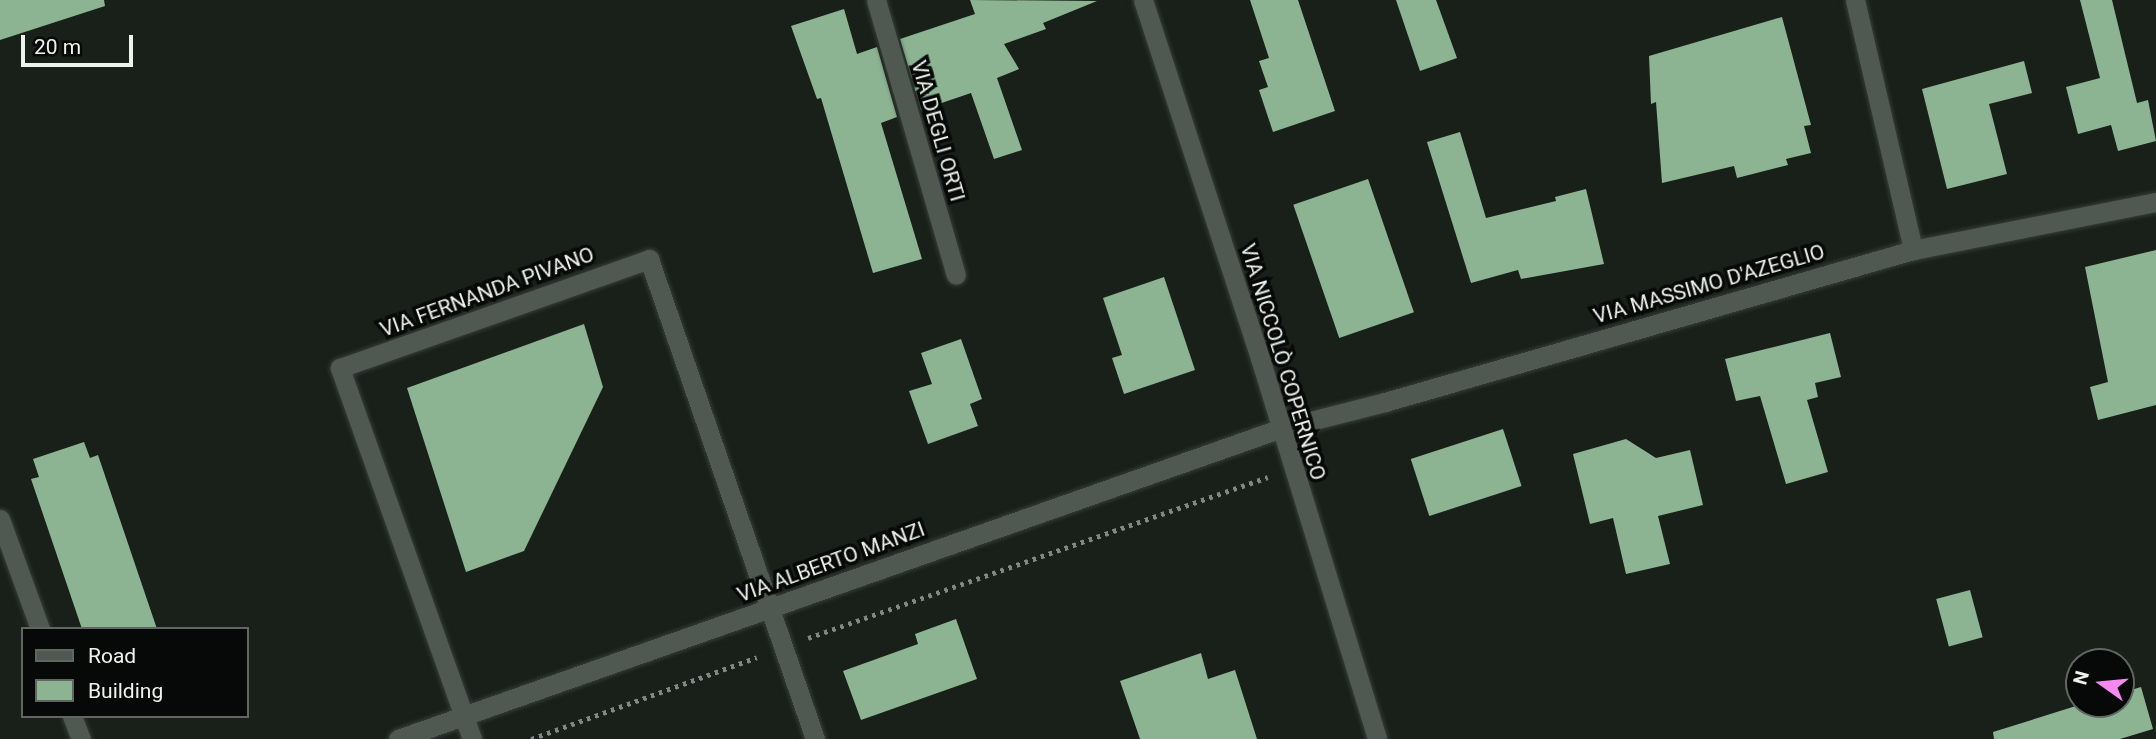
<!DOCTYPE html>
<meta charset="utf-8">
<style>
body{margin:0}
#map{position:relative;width:2156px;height:739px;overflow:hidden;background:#19201a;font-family:Roboto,sans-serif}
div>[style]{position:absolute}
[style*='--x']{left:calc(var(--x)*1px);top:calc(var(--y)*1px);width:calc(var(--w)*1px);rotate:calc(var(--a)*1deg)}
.building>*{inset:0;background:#8cb492;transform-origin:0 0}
.path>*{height:4.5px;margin-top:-2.25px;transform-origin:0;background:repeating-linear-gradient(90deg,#818782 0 3.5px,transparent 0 8.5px)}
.roads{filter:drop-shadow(0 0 2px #383d38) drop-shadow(0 0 2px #383d38)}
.minor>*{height:19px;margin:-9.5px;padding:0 9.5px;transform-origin:9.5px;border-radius:9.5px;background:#505951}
.secondary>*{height:19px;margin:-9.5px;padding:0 9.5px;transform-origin:9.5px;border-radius:9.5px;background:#505951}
span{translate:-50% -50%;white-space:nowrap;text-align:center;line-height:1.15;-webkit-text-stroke:7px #060907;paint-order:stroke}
.street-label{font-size:21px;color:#edf2ed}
.legend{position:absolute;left:21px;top:627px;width:228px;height:91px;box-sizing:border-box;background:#060907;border:2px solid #626663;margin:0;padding:9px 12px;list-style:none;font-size:21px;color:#edf2ed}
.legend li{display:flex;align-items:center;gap:14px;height:35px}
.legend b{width:35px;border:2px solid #626663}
.north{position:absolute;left:2065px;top:648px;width:70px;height:70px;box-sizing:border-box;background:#060907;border:2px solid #626663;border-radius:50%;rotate:285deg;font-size:19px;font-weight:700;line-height:28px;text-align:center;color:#edf2ed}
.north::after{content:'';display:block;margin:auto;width:24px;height:32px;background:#f489ef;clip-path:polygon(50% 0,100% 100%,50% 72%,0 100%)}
.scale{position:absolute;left:21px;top:35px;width:112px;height:32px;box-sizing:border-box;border:4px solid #edf2ed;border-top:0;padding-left:9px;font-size:21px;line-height:24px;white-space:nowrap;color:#edf2ed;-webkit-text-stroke:5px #060907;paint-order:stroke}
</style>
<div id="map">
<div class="building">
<div style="clip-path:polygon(0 0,104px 0,105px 6px,0 40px)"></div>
<div style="clip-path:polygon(970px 0,1097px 1px,1043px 23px,1046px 29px,1004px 44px,1019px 69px,997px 78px,1022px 150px,994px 159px,971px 93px,921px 110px,900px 39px,975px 14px)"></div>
<div style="clip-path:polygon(1250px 0,1298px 0,1335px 111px,1273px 132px,1259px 90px,1268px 87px,1259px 61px,1269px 58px)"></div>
<div style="clip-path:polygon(1396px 0,1436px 0,1457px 58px,1420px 71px)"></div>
<div style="clip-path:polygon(2080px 0,2112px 0,2137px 103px,2148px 100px,2156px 141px,2118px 151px,2111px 125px,2078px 134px,2066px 87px,2100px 78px)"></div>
<div style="clip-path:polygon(844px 9px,857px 54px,877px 47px,897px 117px,881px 123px,922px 259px,873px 273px,821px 98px,817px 99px,791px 26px)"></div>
<div style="clip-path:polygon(1782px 17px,1811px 125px,1804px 126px,1811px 153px,1786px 159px,1788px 165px,1737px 178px,1734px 166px,1662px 183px,1656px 102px,1651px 104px,1649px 56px)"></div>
<div style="clip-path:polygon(2024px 61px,2032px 93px,1989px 104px,2007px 174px,1947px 189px,1922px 89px)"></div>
<div style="clip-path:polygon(1460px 132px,1486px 218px,1556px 201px,1555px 197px,1586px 189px,1604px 264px,1521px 279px,1518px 270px,1471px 283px,1427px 142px)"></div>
<div style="left:1368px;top:179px;width:141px;height:79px;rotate:71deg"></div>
<div style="clip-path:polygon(2156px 250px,2156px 405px,2098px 420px,2090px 387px,2108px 382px,2085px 267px)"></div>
<div style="clip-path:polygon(1164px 277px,1195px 370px,1124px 394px,1112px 358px,1122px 355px,1103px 298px)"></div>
<div style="clip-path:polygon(584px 324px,603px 387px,524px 551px,466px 572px,407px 388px)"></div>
<div style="clip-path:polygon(1830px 333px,1841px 377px,1815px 383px,1818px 397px,1807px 400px,1828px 472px,1786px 484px,1760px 396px,1736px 401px,1725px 359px)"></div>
<div style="clip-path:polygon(961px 339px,982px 399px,970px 404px,978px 426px,928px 444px,909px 391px,932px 384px,921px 353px)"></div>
<div style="left:1503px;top:429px;width:60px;height:97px;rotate:72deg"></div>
<div style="clip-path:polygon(1626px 439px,1656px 458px,1690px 450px,1703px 505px,1658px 516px,1670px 564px,1626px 574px,1613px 518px,1590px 524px,1573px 454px)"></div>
<div style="clip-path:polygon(84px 442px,90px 458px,98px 455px,157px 629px,82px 629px,31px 479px,39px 477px,33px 459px)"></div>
<div style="left:1970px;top:590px;width:49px;height:35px;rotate:75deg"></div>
<div style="clip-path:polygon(956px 619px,977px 679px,861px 720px,843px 671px,918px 644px,915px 634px)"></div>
<div style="clip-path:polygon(1201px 653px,1208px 679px,1235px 670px,1257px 739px,1140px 739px,1120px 681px)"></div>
<div style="clip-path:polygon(2141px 687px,2153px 729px,2120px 739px,1994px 739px,1993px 732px,2079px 705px,2121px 704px,2121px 693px)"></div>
</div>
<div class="path">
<div style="--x:808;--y:638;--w:487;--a:-19.3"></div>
<div style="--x:531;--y:739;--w:240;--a:-19.9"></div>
</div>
<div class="roads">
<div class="minor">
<div style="--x:876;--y:0;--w:286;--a:73.8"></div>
<div style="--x:1855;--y:0;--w:257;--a:76.9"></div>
<div style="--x:0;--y:519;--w:117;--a:70"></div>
<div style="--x:72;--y:716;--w:25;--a:69"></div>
<div style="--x:398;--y:739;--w:934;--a:-19.39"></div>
<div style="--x:1279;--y:429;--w:109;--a:-14.3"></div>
<div style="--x:1385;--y:402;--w:549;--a:-16.06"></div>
<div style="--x:1913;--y:250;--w:248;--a:-11.2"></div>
<div style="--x:472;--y:739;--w:394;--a:-109.6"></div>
<div style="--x:340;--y:368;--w:328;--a:-19.4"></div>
<div style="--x:649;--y:259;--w:508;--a:70.92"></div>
</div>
<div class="secondary">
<div style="--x:1143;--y:0;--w:377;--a:71.9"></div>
<div style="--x:1260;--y:358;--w:399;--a:72.9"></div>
</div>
</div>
<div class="street-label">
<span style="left:938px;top:131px;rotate:74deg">VIA DEGLI ORTI</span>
<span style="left:1709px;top:284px;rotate:-16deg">VIA MASSIMO D'AZEGLIO</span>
<span style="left:487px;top:292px;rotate:-20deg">VIA FERNANDA PIVANO</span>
<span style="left:1283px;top:362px;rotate:73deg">VIA NICCOLÒ COPERNICO</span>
<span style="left:831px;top:562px;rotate:-20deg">VIA ALBERTO MANZI</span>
</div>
<ul class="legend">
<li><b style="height:9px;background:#505951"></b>Road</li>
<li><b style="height:19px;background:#8cb492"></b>Building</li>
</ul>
<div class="north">N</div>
<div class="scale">20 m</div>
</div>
